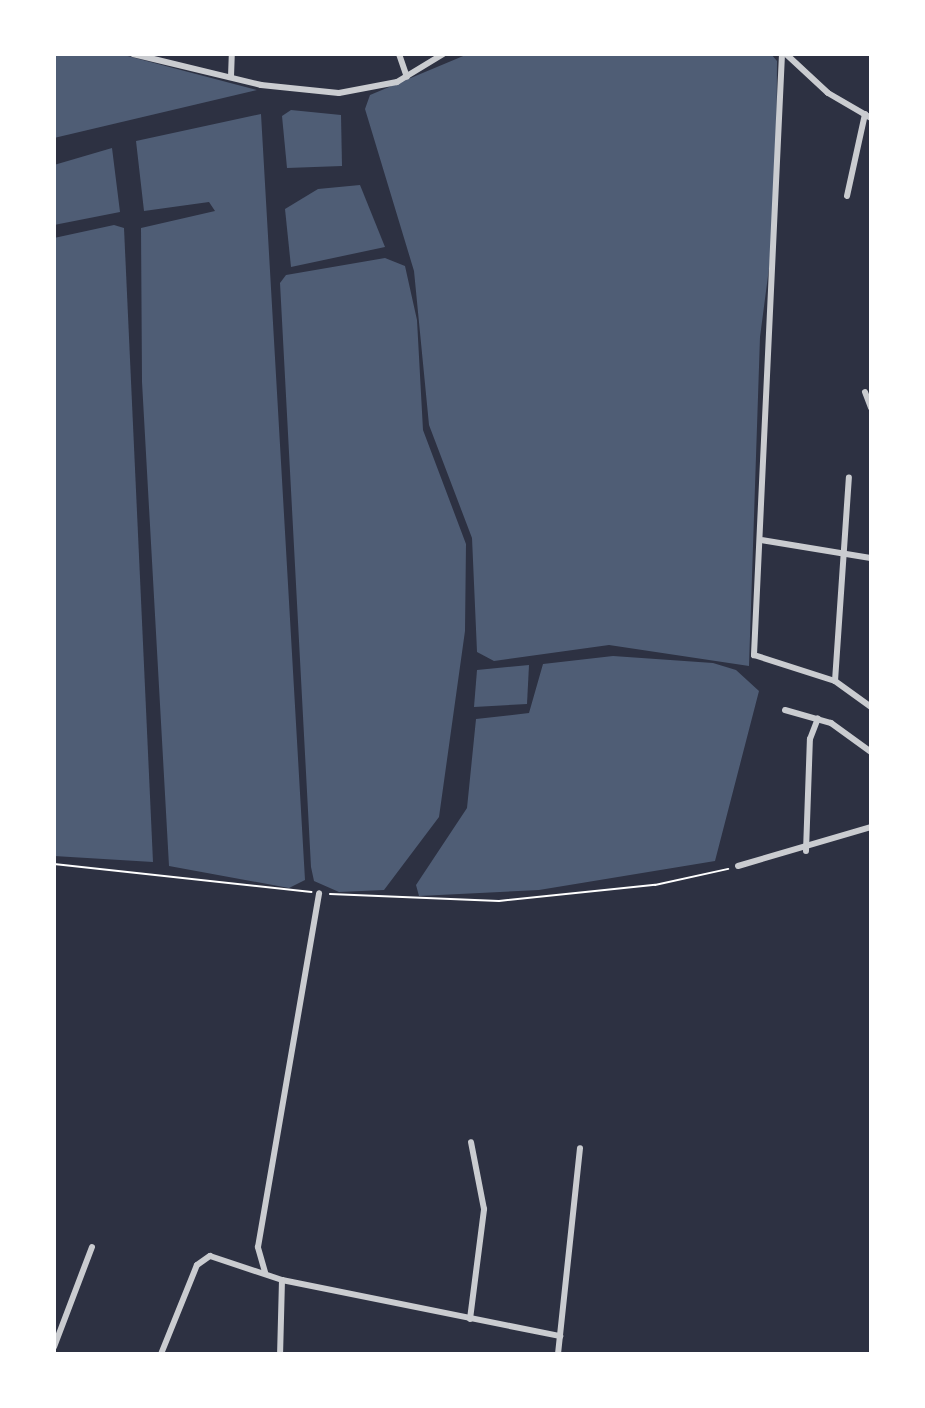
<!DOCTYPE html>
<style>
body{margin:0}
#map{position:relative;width:925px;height:1408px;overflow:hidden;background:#2d3142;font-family:"PT Sans",sans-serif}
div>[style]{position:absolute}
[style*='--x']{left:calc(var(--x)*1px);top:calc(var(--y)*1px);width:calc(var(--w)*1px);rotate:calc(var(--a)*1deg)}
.water>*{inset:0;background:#4f5d75}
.path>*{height:2px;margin:-1px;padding:0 1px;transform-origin:1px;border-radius:1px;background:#fff}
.minor>*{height:6px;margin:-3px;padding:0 3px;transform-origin:3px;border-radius:3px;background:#caccd0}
span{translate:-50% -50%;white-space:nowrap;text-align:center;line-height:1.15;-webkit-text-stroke:6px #fff;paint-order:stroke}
.frame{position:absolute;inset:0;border:56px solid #fff;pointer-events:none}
</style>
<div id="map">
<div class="water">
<div style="clip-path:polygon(54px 54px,120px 54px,257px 90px,54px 138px)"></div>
<div style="clip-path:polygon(468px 54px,771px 54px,777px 61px,776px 215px,760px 337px,749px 666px,609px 645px,494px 661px,477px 652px,472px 538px,429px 425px,414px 271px,365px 109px,370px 95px)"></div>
<div style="clip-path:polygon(291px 110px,341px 115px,342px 166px,287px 168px,282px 116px)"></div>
<div style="clip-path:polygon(261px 114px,305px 880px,289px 888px,169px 866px,142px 382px,141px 228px,215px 211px,209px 202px,144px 211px,136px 141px)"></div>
<div style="clip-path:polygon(112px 148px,120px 212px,54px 225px,54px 165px)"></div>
<div style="clip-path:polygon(360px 185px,385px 247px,291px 267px,285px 209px,318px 189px)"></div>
<div style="clip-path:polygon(114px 225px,124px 228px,153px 862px,54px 856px,54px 238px)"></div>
<div style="clip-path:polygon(385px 258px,405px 266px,417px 320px,423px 430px,466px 544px,465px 631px,439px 817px,384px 890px,339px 892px,314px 881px,311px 867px,280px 283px,286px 275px)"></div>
<div style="clip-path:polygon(613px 656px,713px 663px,736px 670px,759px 691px,715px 861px,539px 890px,419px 896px,416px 885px,467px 808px,476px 719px,529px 713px,543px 664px)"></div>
<div style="clip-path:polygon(529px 665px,527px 704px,474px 707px,477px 670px)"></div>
</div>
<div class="path">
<div style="--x:54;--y:864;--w:259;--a:6.2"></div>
<div style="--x:330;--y:894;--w:169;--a:2.4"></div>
<div style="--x:499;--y:901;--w:157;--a:-5.9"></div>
<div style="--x:655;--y:885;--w:75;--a:-12.4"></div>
</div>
<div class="minor">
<div style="--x:133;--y:54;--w:132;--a:13.6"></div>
<div style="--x:261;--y:85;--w:78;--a:5.9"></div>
<div style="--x:339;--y:93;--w:59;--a:-10.7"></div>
<div style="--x:397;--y:82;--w:54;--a:-31.3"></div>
<div style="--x:399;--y:54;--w:24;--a:71"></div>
<div style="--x:782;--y:54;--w:602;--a:92.67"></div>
<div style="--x:754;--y:655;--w:85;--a:17.8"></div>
<div style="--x:835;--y:681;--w:44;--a:35.8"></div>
<div style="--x:786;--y:54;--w:57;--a:42.9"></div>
<div style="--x:828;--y:93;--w:50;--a:30.2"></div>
<div style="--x:231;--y:77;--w:23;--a:-88"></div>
<div style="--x:847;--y:196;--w:84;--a:-77.6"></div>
<div style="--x:865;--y:392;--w:17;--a:69"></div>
<div style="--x:761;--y:540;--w:111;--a:9.3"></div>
<div style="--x:835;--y:681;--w:204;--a:-86.1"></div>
<div style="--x:785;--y:710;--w:48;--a:15.8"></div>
<div style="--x:831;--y:723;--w:49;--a:35.9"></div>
<div style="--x:806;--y:851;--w:112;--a:-88"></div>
<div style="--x:810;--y:739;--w:22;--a:-69"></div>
<div style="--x:738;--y:866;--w:139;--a:-16.3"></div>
<div style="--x:265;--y:1272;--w:26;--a:-106"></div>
<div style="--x:258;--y:1247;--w:359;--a:-80.2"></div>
<div style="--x:282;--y:1280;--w:284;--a:11.4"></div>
<div style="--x:470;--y:1319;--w:111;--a:-82.7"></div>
<div style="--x:484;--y:1209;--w:68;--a:-101"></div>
<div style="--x:54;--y:1347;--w:107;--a:-69.2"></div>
<div style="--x:161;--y:1354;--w:96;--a:-68"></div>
<div style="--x:197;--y:1265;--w:16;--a:-35"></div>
<div style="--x:210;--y:1256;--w:76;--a:18.4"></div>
<div style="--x:282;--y:1280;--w:74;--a:91.5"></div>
<div style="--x:558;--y:1354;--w:207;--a:-83.9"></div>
</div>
<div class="frame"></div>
</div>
